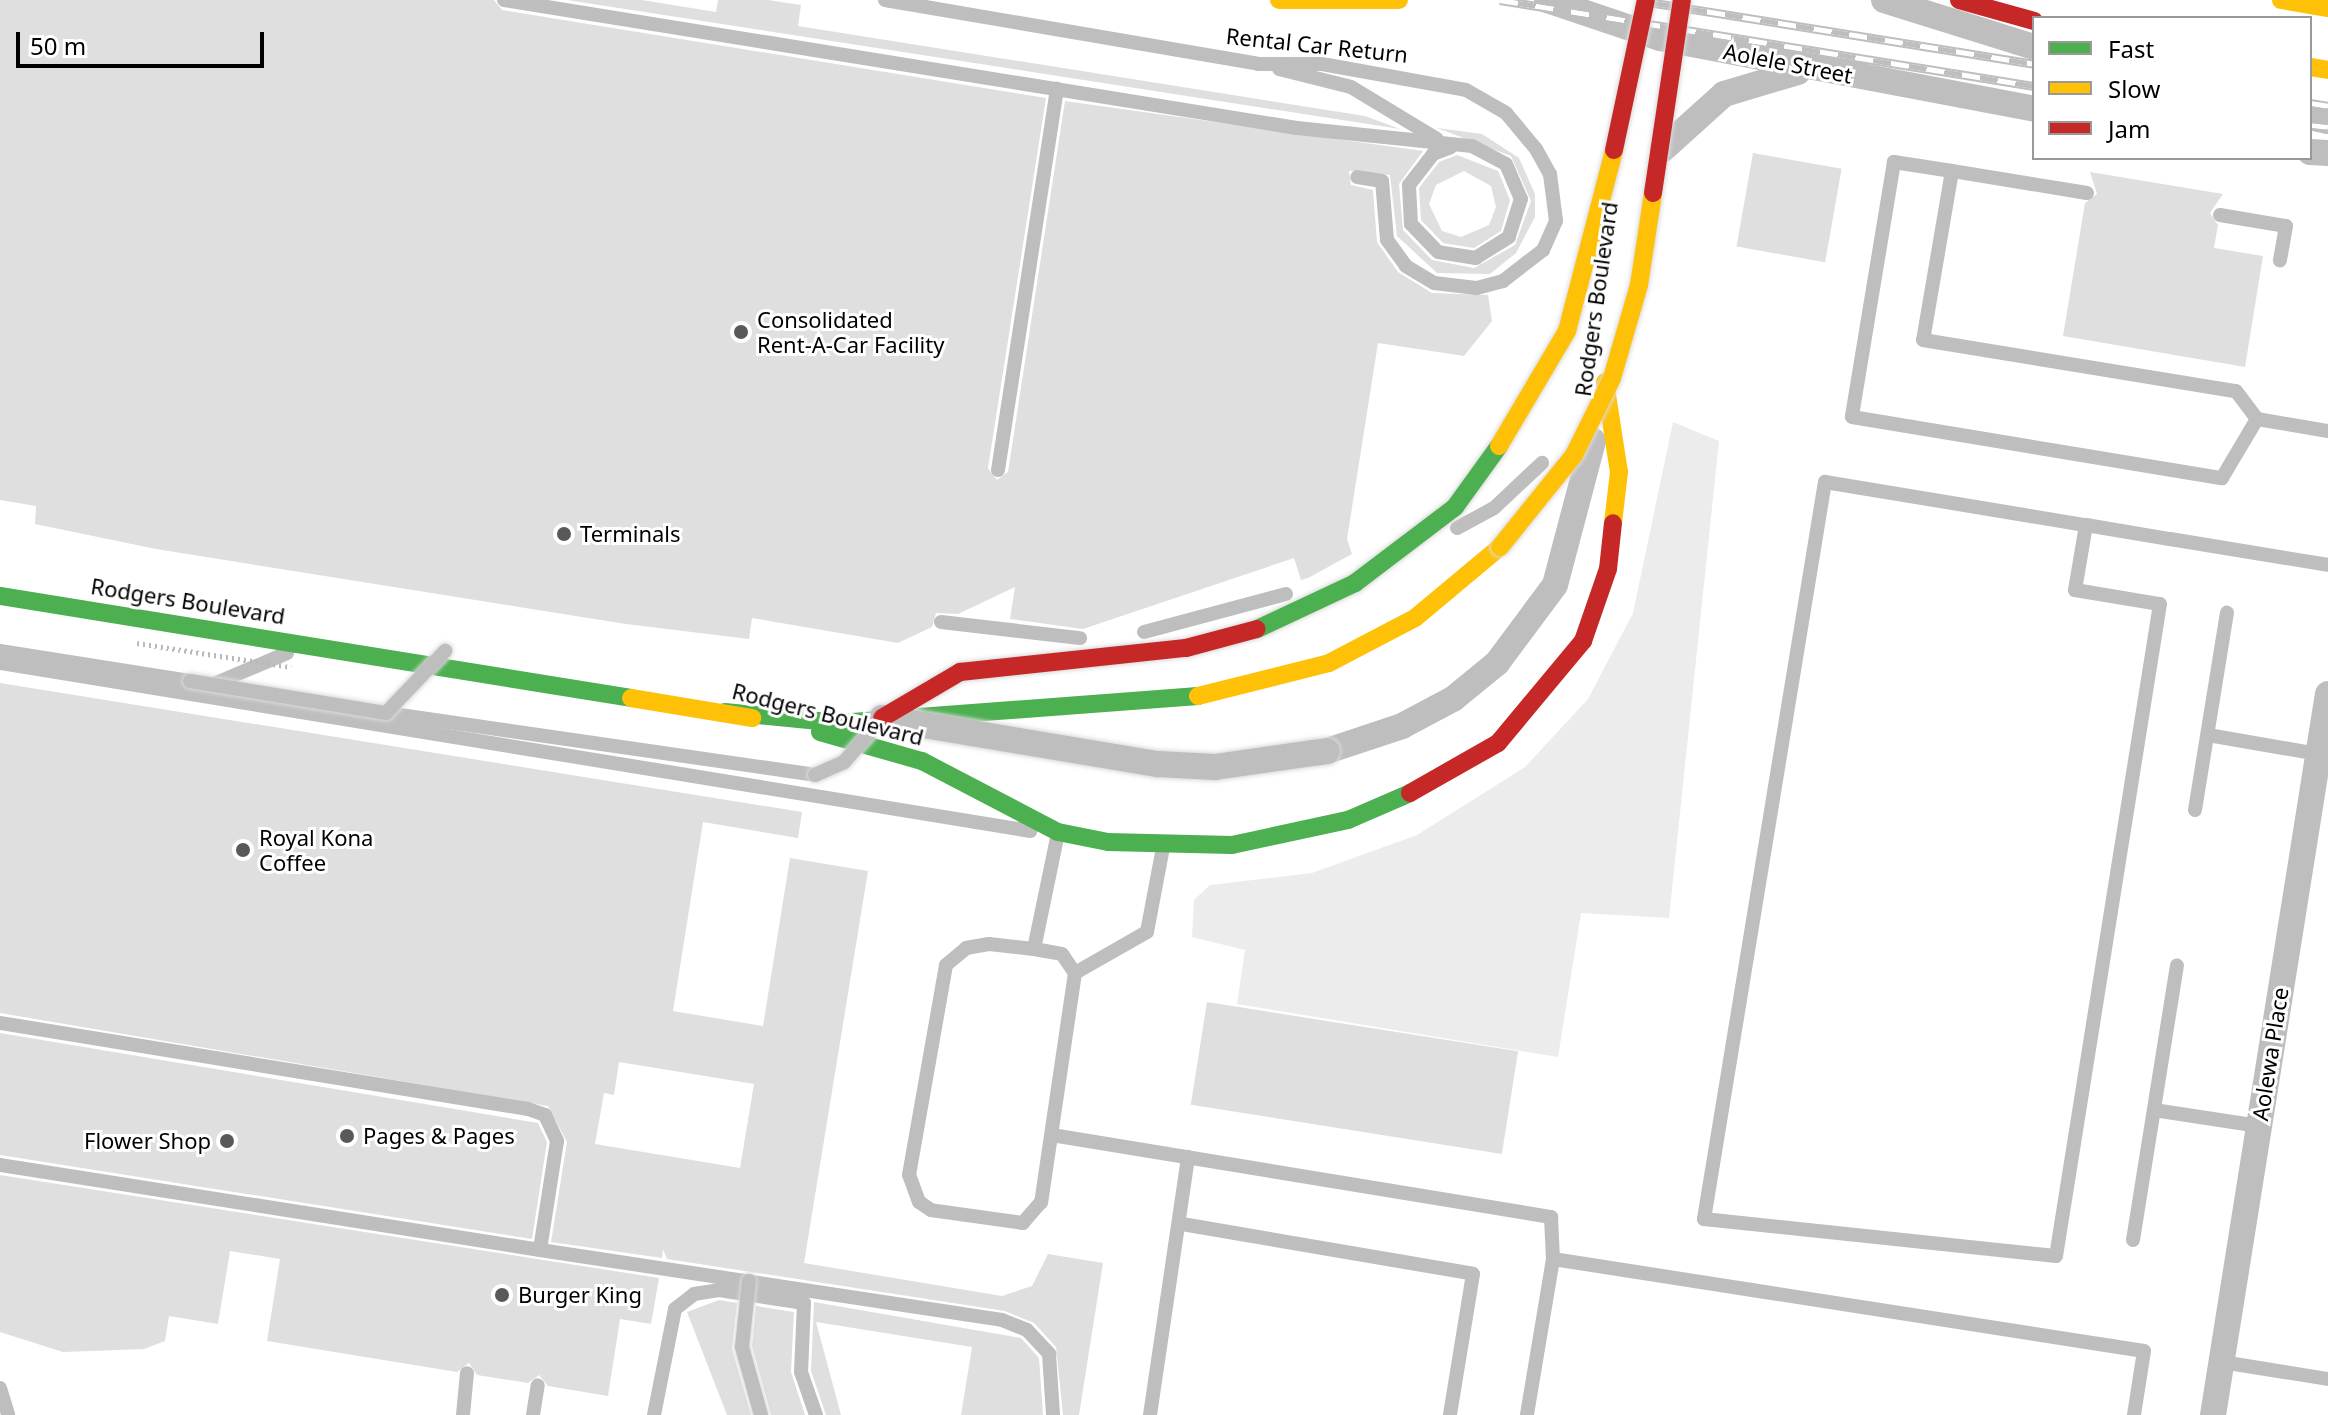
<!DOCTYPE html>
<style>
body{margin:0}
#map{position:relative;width:2328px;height:1415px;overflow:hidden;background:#fff;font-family:"Noto Sans",sans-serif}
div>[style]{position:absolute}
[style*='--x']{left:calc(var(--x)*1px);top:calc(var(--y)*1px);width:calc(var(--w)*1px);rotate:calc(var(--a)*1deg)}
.green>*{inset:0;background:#ececec}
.building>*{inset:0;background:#dfdfdf;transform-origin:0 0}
.lane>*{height:14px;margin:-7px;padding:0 7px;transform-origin:7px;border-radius:7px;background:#bebebe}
.street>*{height:26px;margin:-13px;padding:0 13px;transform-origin:13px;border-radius:13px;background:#bebebe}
.fast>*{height:18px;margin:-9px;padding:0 9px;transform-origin:9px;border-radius:9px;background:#4caf50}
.slow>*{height:18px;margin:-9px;padding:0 9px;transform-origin:9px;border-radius:9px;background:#ffc107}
.jam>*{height:18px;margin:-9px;padding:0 9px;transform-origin:9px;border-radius:9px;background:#c62828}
.rail>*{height:9px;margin-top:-4.5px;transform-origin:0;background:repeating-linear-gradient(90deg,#fff 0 18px,#bebebe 0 36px);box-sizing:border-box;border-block:2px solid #bebebe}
.path-bridge>*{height:5px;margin-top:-2.5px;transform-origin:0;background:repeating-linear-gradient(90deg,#b9b9b9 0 2px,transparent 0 6px)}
.bridges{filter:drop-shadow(0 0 2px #dbdbdb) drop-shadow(0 0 2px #dbdbdb)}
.lane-bridge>*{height:14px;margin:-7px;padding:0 7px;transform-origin:7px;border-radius:7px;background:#bebebe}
.street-bridge>*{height:26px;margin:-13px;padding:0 13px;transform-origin:13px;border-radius:13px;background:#bebebe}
.fast-bridge>*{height:18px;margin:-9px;padding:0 9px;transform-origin:9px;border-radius:9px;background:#4caf50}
.slow-bridge>*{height:18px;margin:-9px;padding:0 9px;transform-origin:9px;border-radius:9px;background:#ffc107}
.jam-bridge>*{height:18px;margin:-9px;padding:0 9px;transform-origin:9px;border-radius:9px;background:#c62828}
.dots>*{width:22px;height:22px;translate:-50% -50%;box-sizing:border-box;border:4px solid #fff;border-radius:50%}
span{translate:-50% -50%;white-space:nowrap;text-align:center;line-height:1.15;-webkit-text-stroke:6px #fff;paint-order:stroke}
.street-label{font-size:22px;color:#000}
.poi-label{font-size:22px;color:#000}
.left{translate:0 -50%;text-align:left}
.right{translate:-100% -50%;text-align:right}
.legend{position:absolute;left:2032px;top:16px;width:280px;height:144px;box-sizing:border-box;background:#fff;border:2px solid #999;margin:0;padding:10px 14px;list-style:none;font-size:24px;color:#000}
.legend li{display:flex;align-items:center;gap:16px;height:40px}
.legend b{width:40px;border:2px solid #999}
.scale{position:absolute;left:16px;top:32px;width:248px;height:36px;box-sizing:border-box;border:4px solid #000;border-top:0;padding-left:10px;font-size:24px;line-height:28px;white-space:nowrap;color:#000;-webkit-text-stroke:6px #fff;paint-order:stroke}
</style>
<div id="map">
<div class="green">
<div style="clip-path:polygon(1673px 422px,1719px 441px,1669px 918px,1581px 913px,1558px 1057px,1237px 1004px,1245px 950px,1192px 937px,1194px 900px,1210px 885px,1312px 873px,1417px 835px,1525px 767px,1588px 699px,1633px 613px)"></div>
</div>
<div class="building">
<div style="clip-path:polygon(0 0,494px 0,502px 10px,1046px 98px,988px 468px,997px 480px,1008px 472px,1065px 101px,1423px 151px,1399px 184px,1403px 230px,1432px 260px,1474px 268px,1515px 245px,1531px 201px,1511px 156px,1437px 128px,1482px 134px,1519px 158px,1535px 194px,1535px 217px,1516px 253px,1490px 274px,1437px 273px,1397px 236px,1390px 175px,1349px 171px,1351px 185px,1373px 190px,1377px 242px,1398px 272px,1432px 293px,1488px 295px,1492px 321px,1464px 356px,1378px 343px,1347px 539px,1352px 554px,1308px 578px,1301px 580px,1294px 558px,1083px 629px,1010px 619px,1015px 587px,958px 614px,936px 613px,932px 627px,898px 643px,752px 618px,749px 639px,626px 624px,156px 549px,35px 524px,36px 506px,0 500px)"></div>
<div style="clip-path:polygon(567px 0,642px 0,716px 12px,718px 0,768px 0,801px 5px,798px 26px,1365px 116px,1400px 129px)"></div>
<div style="left:1753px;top:153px;width:90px;height:95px;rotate:10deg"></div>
<div style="clip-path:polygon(evenodd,1457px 155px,1498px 171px,1510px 200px,1501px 231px,1474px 248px,1443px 243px,1421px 220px,1419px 188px,1439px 162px,1457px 155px,1464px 171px,1491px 186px,1496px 207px,1489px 225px,1461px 237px,1442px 231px,1429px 204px,1436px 185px,1464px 171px)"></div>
<div style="clip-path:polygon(2090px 172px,2223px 194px,2210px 213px,2218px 225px,2214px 248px,2263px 256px,2245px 367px,2063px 336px,2085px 203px,2097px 194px)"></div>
<div style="clip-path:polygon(evenodd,0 683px,802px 812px,798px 838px,703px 822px,673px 1011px,763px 1026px,790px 858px,868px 871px,804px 1263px,1002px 1296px,1032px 1286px,1048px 1254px,1103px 1263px,1079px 1415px,1063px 1415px,1056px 1347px,1034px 1323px,1005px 1311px,667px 1259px,663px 1249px,662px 1258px,551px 1242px,567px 1142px,548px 1106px,0 1013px,0 683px,619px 1062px,754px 1084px,740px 1168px,595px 1144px,604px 1093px,614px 1095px,619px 1062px)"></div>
<div style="left:1207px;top:1002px;width:315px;height:104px;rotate:9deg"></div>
<div style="clip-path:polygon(0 1033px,538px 1123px,547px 1142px,532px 1239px,0 1155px)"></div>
<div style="clip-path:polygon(0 1175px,659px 1278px,651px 1324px,620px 1319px,608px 1396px,548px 1386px,539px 1375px,528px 1383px,477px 1375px,469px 1363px,457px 1372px,267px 1341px,280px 1259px,230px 1251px,218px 1324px,169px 1316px,165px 1341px,144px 1349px,63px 1352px,0 1332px)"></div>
<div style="clip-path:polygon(719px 1300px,737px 1303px,732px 1349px,751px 1415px,727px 1415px,687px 1312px)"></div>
<div style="clip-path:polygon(814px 1302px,1021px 1338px,1039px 1358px,1043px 1415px,961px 1415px,972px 1347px,816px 1322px,841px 1415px,826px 1415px,811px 1371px)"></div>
<div style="clip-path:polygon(756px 1306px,794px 1312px,791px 1372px,805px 1415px,771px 1415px,752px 1346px)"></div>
</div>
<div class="lane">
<div style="--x:504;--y:0;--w:803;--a:9.17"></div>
<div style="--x:1297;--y:128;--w:176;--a:5.9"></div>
<div style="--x:1472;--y:146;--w:38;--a:28"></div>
<div style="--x:1506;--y:164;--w:38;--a:67"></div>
<div style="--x:1521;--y:199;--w:40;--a:108"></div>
<div style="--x:1509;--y:237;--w:39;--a:148"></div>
<div style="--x:1476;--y:258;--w:38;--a:-171"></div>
<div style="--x:1438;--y:252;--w:39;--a:-134"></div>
<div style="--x:1411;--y:224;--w:39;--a:-93"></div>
<div style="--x:1409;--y:185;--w:39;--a:-52"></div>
<div style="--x:1433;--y:154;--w:19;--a:-21"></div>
<div style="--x:885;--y:0;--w:378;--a:9.7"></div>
<div style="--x:1258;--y:64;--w:64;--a:0"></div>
<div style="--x:1322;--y:64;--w:146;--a:10.2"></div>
<div style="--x:1466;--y:90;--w:46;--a:29.9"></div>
<div style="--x:1506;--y:113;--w:47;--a:50.2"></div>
<div style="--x:1536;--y:149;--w:29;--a:61"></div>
<div style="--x:1550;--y:174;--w:47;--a:82.7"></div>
<div style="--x:1556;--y:221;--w:32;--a:114"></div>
<div style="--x:1543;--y:250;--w:51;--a:142.2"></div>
<div style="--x:1503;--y:281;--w:28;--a:165"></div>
<div style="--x:1476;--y:288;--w:42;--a:-173.2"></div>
<div style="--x:1434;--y:283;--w:33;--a:-149"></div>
<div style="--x:1406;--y:266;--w:32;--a:-126"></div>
<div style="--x:1387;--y:240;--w:59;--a:-94.8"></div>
<div style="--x:1382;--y:181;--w:25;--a:-171"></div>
<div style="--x:1279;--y:69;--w:74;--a:14"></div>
<div style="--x:1351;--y:87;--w:100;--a:31.2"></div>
<div style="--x:1952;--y:171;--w:59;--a:-171.2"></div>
<div style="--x:1894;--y:162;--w:258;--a:99.4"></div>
<div style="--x:1852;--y:417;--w:375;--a:9.4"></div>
<div style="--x:2222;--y:478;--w:69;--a:-59.3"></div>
<div style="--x:2087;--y:193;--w:137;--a:-170.7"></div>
<div style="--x:1952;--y:171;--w:171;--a:99.7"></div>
<div style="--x:1923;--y:340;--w:317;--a:9.3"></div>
<div style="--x:2236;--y:391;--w:35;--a:53"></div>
<div style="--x:2257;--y:419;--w:72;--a:9.6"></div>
<div style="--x:2220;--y:215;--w:67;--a:9.5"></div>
<div style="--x:2286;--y:226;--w:35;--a:100"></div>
<div style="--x:998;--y:470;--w:386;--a:-81.2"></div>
<div style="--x:2086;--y:525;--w:66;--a:99.6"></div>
<div style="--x:2075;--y:590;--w:86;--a:9.4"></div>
<div style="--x:2160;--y:604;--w:660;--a:99.06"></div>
<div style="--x:2056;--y:1256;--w:354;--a:-174"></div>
<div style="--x:1704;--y:1219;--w:747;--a:-80.68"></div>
<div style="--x:1825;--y:482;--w:265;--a:9.4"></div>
<div style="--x:2086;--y:525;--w:85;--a:9.5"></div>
<div style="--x:2170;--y:539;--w:160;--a:9.3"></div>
<div style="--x:1457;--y:528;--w:42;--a:-28.4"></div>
<div style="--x:1494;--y:508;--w:66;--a:-43.2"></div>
<div style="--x:941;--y:622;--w:140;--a:6.6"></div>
<div style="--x:1144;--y:632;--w:147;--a:-15"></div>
<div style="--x:0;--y:651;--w:192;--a:9"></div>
<div style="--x:0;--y:663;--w:1044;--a:9.26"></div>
<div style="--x:207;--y:687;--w:87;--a:-23"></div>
<div style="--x:386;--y:713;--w:433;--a:8.2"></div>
<div style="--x:2208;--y:735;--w:112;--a:9.8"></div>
<div style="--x:2195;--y:810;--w:200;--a:-80.8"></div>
<div style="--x:1034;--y:949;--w:28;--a:10"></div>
<div style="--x:1062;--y:954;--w:23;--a:56"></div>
<div style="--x:1075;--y:973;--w:232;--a:98.4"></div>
<div style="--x:1041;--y:1202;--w:28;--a:131"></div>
<div style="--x:1023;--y:1223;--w:93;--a:-172"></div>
<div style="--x:931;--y:1210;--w:14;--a:-146"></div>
<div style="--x:919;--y:1202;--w:29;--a:-110"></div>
<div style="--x:909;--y:1175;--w:213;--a:-80"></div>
<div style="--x:946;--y:965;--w:26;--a:-40"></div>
<div style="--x:966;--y:948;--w:23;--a:-10"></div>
<div style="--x:989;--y:944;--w:45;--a:6.3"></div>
<div style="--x:1034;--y:949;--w:118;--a:-78.3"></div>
<div style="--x:1075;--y:973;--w:83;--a:-29.7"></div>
<div style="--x:1147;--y:932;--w:86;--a:-79.3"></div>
<div style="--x:0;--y:1023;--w:535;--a:9.25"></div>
<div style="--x:528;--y:1109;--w:18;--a:19"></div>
<div style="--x:545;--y:1115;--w:29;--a:65"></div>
<div style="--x:557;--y:1141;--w:110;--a:98.9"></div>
<div style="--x:540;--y:1250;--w:547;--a:-171.05"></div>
<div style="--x:2154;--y:1110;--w:106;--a:8.7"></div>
<div style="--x:1052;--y:1135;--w:506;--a:9.33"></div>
<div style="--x:1551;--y:1217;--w:42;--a:87.3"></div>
<div style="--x:1553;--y:1259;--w:158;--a:99.5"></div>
<div style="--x:1182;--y:1224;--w:295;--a:9.7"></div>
<div style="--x:1473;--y:1274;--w:143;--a:99.3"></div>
<div style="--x:2133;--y:1240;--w:278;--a:-80.9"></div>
<div style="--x:540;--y:1250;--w:467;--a:8.6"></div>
<div style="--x:1002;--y:1320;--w:27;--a:22"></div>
<div style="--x:1027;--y:1330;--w:33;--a:47"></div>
<div style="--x:1049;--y:1354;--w:61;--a:86.2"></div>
<div style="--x:1553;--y:1259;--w:598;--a:8.85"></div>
<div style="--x:2144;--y:1351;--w:65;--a:98.9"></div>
<div style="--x:2222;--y:1362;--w:107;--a:9.1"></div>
<div style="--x:0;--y:1388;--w:28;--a:73"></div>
<div style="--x:463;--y:1415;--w:42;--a:-84.6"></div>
<div style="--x:533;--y:1415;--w:30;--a:-81"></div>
<div style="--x:654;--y:1415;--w:108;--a:-78.8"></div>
<div style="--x:675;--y:1309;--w:24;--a:-38"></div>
<div style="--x:694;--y:1294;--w:25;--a:-9"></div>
<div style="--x:719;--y:1290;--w:86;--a:8.7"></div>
<div style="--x:804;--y:1303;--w:69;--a:92.5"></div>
<div style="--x:801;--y:1372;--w:46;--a:70.8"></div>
<div style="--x:1150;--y:1415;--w:261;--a:-81.6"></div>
</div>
<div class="street">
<div style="--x:1547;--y:0;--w:119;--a:18.6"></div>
<div style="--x:1660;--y:38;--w:381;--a:10.7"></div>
<div style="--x:1884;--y:0;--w:157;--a:17.4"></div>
<div style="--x:2310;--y:117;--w:18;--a:13"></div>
<div style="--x:1663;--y:149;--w:82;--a:-42"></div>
<div style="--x:1724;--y:94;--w:77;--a:-16.6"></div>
<div style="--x:2310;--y:152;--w:18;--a:3"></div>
<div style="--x:1327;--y:751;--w:79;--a:-18.4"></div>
<div style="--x:1402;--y:726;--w:58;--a:-27.9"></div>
<div style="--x:1453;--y:699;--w:57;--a:-39.3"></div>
<div style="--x:1497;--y:663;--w:97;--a:-53.4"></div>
<div style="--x:1555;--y:585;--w:149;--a:-75.2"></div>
<div style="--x:2213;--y:1415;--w:730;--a:-80.94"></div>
</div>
<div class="fast">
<div style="--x:0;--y:596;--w:639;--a:9.18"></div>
<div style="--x:725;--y:712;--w:115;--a:5.5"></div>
<div style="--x:839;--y:723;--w:360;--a:-4.3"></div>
<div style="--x:820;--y:732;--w:106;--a:15.9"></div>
<div style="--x:922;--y:761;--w:153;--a:27.6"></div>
<div style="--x:1058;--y:832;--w:51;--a:11.3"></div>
<div style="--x:1108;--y:842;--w:124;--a:1.4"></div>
<div style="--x:1232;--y:845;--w:119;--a:-12.2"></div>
<div style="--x:1348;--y:820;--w:68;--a:-23.5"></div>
</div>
<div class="slow">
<div style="--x:1279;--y:0;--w:120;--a:0"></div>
<div style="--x:2281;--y:0;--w:48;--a:9.7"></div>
<div style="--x:2310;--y:67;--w:18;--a:9"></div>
<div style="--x:1605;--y:382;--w:91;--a:81.2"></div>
<div style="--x:1619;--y:472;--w:51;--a:96.7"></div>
<div style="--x:1198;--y:696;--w:135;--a:-14.1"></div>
<div style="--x:1329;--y:663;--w:97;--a:-27.6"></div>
<div style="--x:1415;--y:618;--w:111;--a:-39.9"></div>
<div style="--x:631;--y:698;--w:123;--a:9.4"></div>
</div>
<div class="jam">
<div style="--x:1959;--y:0;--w:78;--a:15.6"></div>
<div style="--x:1410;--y:793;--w:101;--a:-29.6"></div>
<div style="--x:1498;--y:743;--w:133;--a:-50.2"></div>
<div style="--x:1583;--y:641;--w:76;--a:-70.9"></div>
<div style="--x:1608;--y:569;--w:46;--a:-83.8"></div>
</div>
<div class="rail">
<div style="--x:1500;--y:0;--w:541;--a:9.15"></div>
<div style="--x:1636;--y:0;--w:403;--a:9.1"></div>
<div style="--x:2310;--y:103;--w:18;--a:9"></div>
<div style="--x:2310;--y:125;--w:18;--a:6"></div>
</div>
<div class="path-bridge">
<div style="--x:137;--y:643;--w:156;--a:8.9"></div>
</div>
<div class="bridges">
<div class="lane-bridge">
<div style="--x:190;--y:681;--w:199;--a:9.3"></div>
<div style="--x:386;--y:713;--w:86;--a:-46.4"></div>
<div style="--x:815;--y:775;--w:32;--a:-24"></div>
<div style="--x:844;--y:762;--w:56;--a:-48.6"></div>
<div style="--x:749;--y:1281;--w:66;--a:96.1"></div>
<div style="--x:742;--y:1347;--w:71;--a:74.4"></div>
</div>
<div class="street-bridge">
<div style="--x:882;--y:718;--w:280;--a:9.5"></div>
<div style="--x:1158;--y:764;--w:57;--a:3"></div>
<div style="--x:1215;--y:767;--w:113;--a:-8.1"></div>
</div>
<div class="fast-bridge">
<div style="--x:1257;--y:629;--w:108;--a:-25.1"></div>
<div style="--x:1355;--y:583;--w:126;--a:-37.2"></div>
<div style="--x:1455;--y:507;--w:75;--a:-54.2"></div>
</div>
<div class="slow-bridge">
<div style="--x:1499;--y:446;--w:134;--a:-59.4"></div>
<div style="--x:1567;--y:331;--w:187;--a:-75.4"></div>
<div style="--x:1500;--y:547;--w:118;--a:-51.2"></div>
<div style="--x:1574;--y:455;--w:86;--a:-63.7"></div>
<div style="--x:1612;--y:378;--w:97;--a:-73.8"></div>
<div style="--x:1639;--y:285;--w:93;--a:-81.3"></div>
</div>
<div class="jam-bridge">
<div style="--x:1614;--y:150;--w:153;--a:-78"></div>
<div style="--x:1653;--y:193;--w:195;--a:-81.5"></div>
<div style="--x:882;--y:718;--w:91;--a:-30.5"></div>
<div style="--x:960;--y:672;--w:227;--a:-6.1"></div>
<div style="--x:1186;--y:648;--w:73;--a:-15"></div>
</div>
</div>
<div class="dots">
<div style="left:741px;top:332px;background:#595959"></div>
<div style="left:564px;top:534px;background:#595959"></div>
<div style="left:243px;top:850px;background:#595959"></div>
<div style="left:347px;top:1136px;background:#595959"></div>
<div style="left:227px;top:1141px;background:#595959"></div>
<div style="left:502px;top:1295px;background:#595959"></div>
</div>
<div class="street-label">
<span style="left:1317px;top:45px;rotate:6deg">Rental Car Return</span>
<span style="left:1788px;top:63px;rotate:11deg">Aolele Street</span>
<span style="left:1596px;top:299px;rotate:-82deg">Rodgers Boulevard</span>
<span style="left:188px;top:601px;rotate:9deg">Rodgers Boulevard</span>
<span style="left:828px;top:714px;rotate:14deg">Rodgers Boulevard</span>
<span style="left:2270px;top:1054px;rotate:-81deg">Aolewa Place</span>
</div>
<div class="poi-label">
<span class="left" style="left:757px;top:332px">Consolidated<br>Rent-A-Car Facility</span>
<span class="left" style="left:580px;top:534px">Terminals</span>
<span class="left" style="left:259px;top:850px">Royal Kona<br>Coffee</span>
<span class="left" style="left:363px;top:1136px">Pages &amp; Pages</span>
<span class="right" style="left:211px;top:1141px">Flower Shop</span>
<span class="left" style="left:518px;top:1295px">Burger King</span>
</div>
<ul class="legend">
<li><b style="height:10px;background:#4caf50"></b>Fast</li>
<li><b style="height:10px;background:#ffc107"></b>Slow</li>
<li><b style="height:10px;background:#c62828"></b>Jam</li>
</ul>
<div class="scale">50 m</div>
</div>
